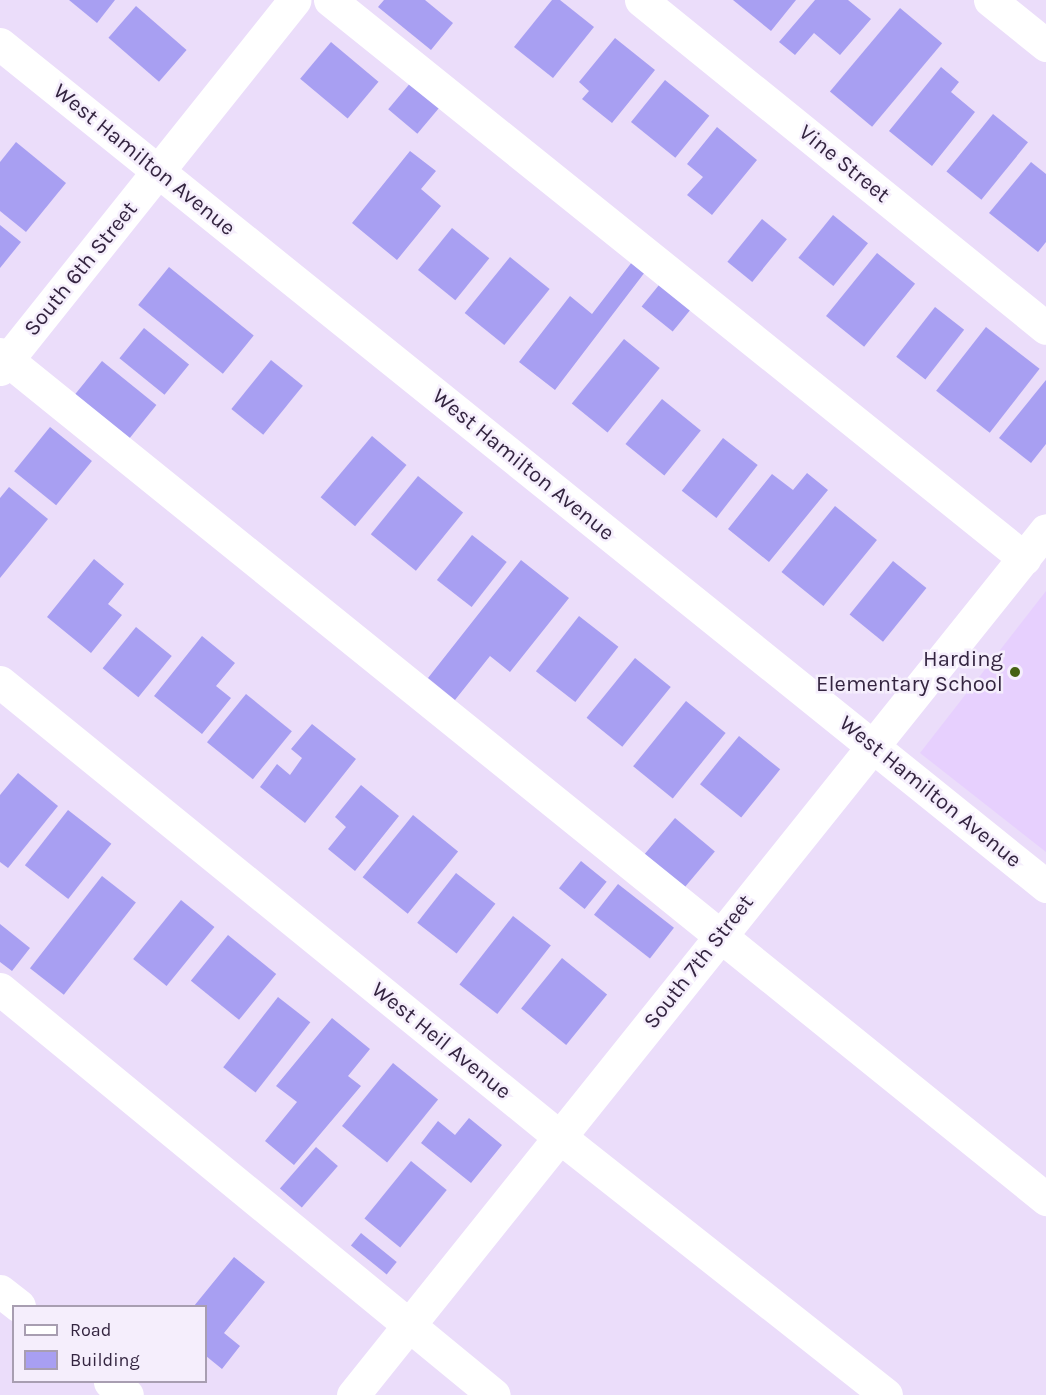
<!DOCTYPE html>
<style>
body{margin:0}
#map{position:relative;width:1046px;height:1395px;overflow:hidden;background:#ebddfa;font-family:Karla,sans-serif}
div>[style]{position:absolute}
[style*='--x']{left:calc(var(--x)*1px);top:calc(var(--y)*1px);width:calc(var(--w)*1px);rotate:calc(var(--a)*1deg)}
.built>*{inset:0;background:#e7d0fe}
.building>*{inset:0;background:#a89ff2;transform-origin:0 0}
.minor>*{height:33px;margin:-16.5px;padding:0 16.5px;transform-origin:16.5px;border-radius:16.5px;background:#fff}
.dots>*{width:16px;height:16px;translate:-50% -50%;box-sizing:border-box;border:3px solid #f5eefc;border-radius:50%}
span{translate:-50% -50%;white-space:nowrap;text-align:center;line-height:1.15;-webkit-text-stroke:5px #f5eefc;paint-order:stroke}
.street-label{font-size:22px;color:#342540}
.poi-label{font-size:22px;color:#342540}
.right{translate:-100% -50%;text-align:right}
.legend{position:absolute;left:12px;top:1305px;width:195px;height:78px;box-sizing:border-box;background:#f5eefc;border:2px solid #a89eb1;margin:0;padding:8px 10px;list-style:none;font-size:18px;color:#342540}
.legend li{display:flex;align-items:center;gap:12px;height:30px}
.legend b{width:30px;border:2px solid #a89eb1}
</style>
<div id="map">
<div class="built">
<div style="clip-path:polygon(1046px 591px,1046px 852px,920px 753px)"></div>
</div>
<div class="building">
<div style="clip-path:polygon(69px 0,115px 0,97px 23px)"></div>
<div style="clip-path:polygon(384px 0,425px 0,453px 23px,431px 50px,378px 7px)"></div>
<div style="clip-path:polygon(552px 0,560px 0,594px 27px,553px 78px,514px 47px)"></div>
<div style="clip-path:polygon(733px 0,796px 0,771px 31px)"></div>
<div style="clip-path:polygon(815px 0,848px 0,871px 19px,840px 55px,814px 33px,795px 55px,779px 42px)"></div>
<div style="left:136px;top:6px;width:67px;height:42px;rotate:41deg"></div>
<div style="left:900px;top:8px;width:55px;height:109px;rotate:40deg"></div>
<div style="clip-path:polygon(615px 38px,655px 70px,612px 123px,582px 99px,589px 91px,579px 82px)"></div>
<div style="left:331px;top:42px;width:62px;height:48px;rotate:40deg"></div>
<div style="clip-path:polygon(941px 67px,959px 82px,951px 92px,975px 112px,932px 166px,889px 131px)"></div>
<div style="left:665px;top:80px;width:57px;height:54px;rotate:39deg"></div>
<div style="left:412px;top:81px;width:38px;height:37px;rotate:40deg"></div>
<div style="left:993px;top:114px;width:45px;height:74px;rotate:39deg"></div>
<div style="clip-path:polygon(717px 127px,757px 160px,712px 215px,687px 195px,703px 177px,687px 164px)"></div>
<div style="clip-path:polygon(16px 142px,66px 183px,26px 232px,0 211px,0 162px)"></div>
<div style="clip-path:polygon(410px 151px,436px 171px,421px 189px,441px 206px,397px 260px,352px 223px)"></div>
<div style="clip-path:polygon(1031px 162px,1046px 174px,1046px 242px,1038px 252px,989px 213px)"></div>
<div style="left:833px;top:215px;width:45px;height:55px;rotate:39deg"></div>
<div style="left:762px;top:219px;width:32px;height:55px;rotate:39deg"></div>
<div style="clip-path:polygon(0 225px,21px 242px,0 268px)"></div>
<div style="left:452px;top:228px;width:48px;height:54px;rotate:39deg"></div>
<div style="left:877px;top:253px;width:49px;height:81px;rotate:39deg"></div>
<div style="left:510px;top:257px;width:51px;height:72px;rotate:39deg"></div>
<div style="clip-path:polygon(632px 262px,645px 272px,555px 390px,519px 362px,570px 296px,592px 314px)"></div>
<div style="left:169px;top:267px;width:109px;height:49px;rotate:39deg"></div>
<div style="left:663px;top:280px;width:40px;height:34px;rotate:39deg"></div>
<div style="left:935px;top:307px;width:37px;height:63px;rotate:38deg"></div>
<div style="left:986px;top:327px;width:68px;height:81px;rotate:38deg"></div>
<div style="left:144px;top:328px;width:58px;height:39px;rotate:39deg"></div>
<div style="left:624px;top:339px;width:46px;height:83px;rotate:39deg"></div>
<div style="left:271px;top:360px;width:41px;height:63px;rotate:39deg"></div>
<div style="left:102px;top:361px;width:70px;height:43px;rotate:39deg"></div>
<div style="clip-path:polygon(1046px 380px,1046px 444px,1031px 463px,999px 438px)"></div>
<div style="left:662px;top:399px;width:50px;height:58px;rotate:39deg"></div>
<div style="left:50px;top:427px;width:54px;height:57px;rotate:39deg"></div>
<div style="left:372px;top:436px;width:45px;height:80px;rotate:40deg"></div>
<div style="left:723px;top:438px;width:44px;height:67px;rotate:38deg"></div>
<div style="clip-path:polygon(807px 473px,828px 490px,769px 562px,728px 529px,772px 474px,793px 490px)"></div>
<div style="left:418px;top:476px;width:58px;height:75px;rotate:39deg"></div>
<div style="clip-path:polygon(9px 487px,48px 519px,0 578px,0 498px)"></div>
<div style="left:835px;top:506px;width:54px;height:85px;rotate:39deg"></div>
<div style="left:472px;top:535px;width:44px;height:57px;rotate:38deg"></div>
<div style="clip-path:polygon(94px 559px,124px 584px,108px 604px,122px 615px,91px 653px,47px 617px)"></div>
<div style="clip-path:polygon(521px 560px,569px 598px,510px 672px,490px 656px,455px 700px,428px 678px)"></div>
<div style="left:893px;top:561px;width:43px;height:69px;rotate:39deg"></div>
<div style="left:579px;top:616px;width:50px;height:70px;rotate:38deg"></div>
<div style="left:136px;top:627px;width:46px;height:53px;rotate:39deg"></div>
<div style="clip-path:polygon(202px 636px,235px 663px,216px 686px,231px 698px,202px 734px,154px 696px)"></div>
<div style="left:635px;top:658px;width:46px;height:77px;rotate:39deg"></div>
<div style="left:246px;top:694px;width:59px;height:62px;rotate:39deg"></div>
<div style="left:686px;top:701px;width:51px;height:84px;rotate:39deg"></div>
<div style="clip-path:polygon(312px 724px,356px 759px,305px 823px,260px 787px,277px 764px,290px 775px,302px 758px,291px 749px)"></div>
<div style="left:739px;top:736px;width:53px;height:62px;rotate:39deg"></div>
<div style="clip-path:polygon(18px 773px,58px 806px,8px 868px,0 862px,0 795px)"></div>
<div style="clip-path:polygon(361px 785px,399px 816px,355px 871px,328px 849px,346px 827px,335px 817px)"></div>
<div style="left:68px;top:810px;width:55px;height:70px;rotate:38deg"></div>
<div style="left:413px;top:815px;width:58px;height:80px;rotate:39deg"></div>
<div style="left:675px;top:818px;width:52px;height:53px;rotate:40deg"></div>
<div style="left:581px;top:861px;width:33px;height:35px;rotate:39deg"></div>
<div style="left:456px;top:873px;width:50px;height:63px;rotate:38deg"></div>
<div style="left:102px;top:876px;width:43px;height:117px;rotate:38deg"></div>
<div style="left:618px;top:884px;width:71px;height:39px;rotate:38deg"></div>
<div style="left:181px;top:900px;width:43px;height:76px;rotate:39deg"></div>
<div style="left:513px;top:916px;width:48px;height:87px;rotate:38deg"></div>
<div style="clip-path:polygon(0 924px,30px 948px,12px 971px,0 962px)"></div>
<div style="left:228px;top:935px;width:62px;height:59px;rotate:39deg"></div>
<div style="left:562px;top:958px;width:58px;height:65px;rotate:39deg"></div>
<div style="left:278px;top:997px;width:41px;height:89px;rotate:38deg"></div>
<div style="clip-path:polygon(332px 1018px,370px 1049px,348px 1076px,361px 1086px,294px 1165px,265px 1141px,297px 1102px,276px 1086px)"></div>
<div style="left:393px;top:1063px;width:58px;height:81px;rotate:39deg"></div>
<div style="clip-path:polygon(469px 1118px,502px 1145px,471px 1183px,421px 1143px,438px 1121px,455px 1135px)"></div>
<div style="left:316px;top:1147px;width:29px;height:55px;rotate:41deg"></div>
<div style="left:411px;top:1161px;width:46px;height:74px;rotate:39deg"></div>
<div style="left:361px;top:1233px;width:46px;height:16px;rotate:39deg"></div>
<div style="clip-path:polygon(234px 1257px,265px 1282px,224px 1333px,240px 1346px,222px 1369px,206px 1356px,206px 1306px,194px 1306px)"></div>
</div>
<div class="minor">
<div style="--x:330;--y:0;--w:891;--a:38.8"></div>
<div style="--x:641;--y:0;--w:521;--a:39"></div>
<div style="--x:990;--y:0;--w:72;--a:38.8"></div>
<div style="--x:0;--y:44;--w:1343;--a:38.83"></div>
<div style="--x:0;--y:354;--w:1345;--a:38.93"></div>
<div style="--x:0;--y:369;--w:472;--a:-51.4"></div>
<div style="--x:0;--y:682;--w:723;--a:39.11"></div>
<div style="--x:561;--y:1138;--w:414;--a:38.3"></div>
<div style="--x:0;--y:989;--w:639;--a:39.42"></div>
<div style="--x:0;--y:1291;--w:24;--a:38"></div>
<div style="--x:110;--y:1382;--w:21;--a:37"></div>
<div style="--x:353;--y:1395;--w:1108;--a:-51.3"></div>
</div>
<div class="dots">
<div style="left:1015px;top:672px;background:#456112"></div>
</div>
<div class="street-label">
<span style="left:144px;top:160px;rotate:39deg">West Hamilton Avenue</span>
<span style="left:844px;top:164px;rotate:39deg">Vine Street</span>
<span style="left:81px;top:269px;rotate:-51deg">South 6th Street</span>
<span style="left:523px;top:465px;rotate:39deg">West Hamilton Avenue</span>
<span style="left:930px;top:792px;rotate:39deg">West Hamilton Avenue</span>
<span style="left:699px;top:962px;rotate:-52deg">South 7th Street</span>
<span style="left:441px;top:1041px;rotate:39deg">West Heil Avenue</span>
</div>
<div class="poi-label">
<span class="right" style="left:1003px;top:672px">Harding<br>Elementary School</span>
</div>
<ul class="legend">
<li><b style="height:8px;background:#fff"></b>Road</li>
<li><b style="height:16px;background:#a89ff2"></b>Building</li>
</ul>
</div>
